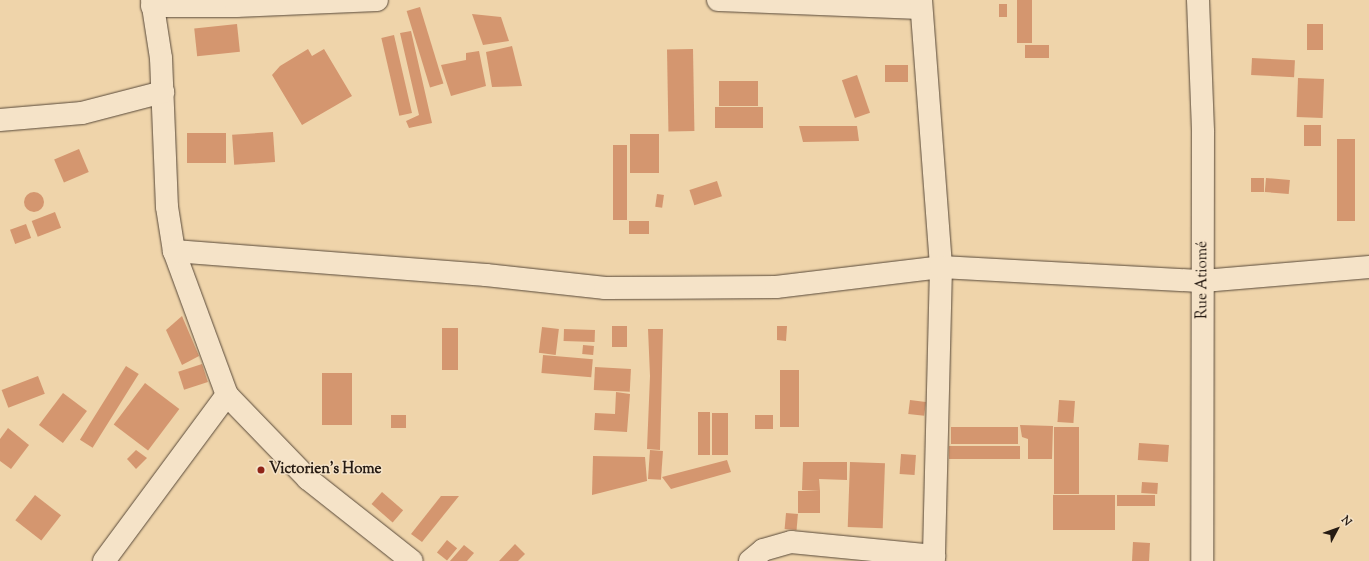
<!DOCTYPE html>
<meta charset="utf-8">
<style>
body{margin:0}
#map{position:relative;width:1369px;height:561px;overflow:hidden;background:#efd4aa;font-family:"Sorts Mill Goudy",serif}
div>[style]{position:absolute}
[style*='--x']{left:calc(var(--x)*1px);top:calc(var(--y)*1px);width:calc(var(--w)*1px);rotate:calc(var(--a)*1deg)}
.building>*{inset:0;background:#d4966f;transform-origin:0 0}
.round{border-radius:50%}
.roads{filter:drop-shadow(0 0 1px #584939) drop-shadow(0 0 1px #584939)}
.minor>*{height:22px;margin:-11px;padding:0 11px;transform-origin:11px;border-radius:11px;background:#f5e3c8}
.dots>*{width:11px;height:11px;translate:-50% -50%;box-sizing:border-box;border:2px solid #f5e3c8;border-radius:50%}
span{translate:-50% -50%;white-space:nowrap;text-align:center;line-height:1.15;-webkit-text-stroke:3px #f5e3c8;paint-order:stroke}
.street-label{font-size:15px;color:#261b13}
.poi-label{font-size:15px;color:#261b13;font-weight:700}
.left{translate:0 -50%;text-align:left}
.north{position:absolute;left:1317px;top:509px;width:40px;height:40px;-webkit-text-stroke:3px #f5e3c8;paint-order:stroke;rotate:49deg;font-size:11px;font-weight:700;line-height:16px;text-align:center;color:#261b13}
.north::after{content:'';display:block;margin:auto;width:14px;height:18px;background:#261b13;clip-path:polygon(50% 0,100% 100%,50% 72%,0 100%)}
</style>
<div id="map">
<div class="building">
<div style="left:1017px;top:0;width:15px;height:43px"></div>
<div style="left:999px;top:4px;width:8px;height:13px"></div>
<div style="left:420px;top:7px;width:80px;height:14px;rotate:73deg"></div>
<div style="clip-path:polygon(472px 14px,501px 17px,509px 41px,483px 45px)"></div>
<div style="left:237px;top:24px;width:28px;height:43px;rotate:84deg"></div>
<div style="left:1307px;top:24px;width:16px;height:26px"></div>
<div style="clip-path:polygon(411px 31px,432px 123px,409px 128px,406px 121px,419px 115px,400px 33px)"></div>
<div style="left:394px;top:35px;width:80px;height:13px;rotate:77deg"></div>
<div style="left:1025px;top:45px;width:24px;height:13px"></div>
<div style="clip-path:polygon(512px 46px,522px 86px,492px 87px,486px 52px)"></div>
<div style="clip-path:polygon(308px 49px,312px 56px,324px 49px,352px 96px,302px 125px,272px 75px,280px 66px)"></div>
<div style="left:693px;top:49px;width:82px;height:26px;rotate:89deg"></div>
<div style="clip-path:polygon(479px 51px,486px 86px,451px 96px,441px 65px,466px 60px,466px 53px)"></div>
<div style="left:1252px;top:58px;width:43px;height:17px;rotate:3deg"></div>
<div style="left:885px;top:65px;width:23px;height:17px"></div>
<div style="left:857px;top:75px;width:40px;height:16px;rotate:71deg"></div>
<div style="left:1298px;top:78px;width:26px;height:39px;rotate:2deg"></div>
<div style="left:719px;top:81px;width:39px;height:25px"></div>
<div style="left:763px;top:107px;width:21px;height:48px;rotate:90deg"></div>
<div style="left:1321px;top:125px;width:21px;height:17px;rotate:90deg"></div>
<div style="clip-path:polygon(799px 126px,857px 126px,859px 141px,803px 142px)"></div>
<div style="left:273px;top:132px;width:30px;height:41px;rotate:86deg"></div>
<div style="left:187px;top:133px;width:39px;height:30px"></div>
<div style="left:630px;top:134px;width:29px;height:39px"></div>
<div style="left:1337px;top:139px;width:18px;height:82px"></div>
<div style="left:613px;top:145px;width:14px;height:75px"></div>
<div style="left:79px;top:149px;width:25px;height:27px;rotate:67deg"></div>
<div style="left:1251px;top:178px;width:13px;height:14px"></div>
<div style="left:1266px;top:178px;width:24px;height:14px;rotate:5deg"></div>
<div style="left:717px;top:181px;width:16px;height:29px;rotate:72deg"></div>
<div class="round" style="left:24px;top:192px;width:20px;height:20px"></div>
<div style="left:657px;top:194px;width:7px;height:13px;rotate:8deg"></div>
<div style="left:55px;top:212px;width:17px;height:25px;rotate:69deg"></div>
<div style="left:629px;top:221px;width:20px;height:13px"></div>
<div style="left:26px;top:224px;width:15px;height:17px;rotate:70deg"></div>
<div style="clip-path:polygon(182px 316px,199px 356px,182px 365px,166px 330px)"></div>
<div style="left:612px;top:326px;width:15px;height:21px"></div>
<div style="clip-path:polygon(777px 326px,787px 326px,786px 341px,777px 340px)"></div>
<div style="left:542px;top:327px;width:17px;height:26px;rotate:7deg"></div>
<div style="left:442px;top:328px;width:16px;height:42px"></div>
<div style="left:564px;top:329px;width:31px;height:12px;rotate:2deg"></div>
<div style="clip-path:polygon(648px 329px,663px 329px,660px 450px,647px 449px,650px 376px)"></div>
<div style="left:583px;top:345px;width:11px;height:9px;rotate:5deg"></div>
<div style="left:543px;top:355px;width:50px;height:18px;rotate:5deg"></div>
<div style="left:202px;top:364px;width:19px;height:25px;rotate:72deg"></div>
<div style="left:126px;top:366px;width:15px;height:87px;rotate:32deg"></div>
<div style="left:595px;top:367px;width:36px;height:23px;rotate:3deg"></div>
<div style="left:780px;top:370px;width:19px;height:57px"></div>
<div style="left:322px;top:373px;width:30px;height:52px"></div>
<div style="left:38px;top:376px;width:19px;height:39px;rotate:69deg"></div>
<div style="left:145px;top:383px;width:43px;height:52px;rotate:37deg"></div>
<div style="clip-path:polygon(616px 392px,630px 394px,627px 432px,594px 430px,595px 413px,615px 414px)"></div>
<div style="left:63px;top:393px;width:30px;height:40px;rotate:37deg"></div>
<div style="left:910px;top:400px;width:16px;height:14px;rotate:7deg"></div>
<div style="left:1059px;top:400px;width:16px;height:22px;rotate:4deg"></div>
<div style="left:698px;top:412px;width:12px;height:43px"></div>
<div style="left:712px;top:413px;width:16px;height:42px"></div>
<div style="left:391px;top:415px;width:15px;height:13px"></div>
<div style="left:755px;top:415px;width:18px;height:14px"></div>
<div style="clip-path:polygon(1020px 425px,1053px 426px,1052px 459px,1028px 459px,1028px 439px,1022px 437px)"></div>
<div style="left:951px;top:427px;width:67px;height:17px"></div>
<div style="left:1054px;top:427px;width:25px;height:67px"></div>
<div style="clip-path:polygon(8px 428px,29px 445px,11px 469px,0 461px,0 439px)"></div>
<div style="left:1139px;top:443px;width:30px;height:17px;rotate:4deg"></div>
<div style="left:1020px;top:446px;width:13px;height:71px;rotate:90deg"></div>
<div style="clip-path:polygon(136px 450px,147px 458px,136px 469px,127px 459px)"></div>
<div style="left:650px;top:450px;width:13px;height:29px;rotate:4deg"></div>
<div style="left:901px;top:454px;width:15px;height:20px;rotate:4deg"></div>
<div style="clip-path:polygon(593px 456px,645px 457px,647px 481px,592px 495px)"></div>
<div style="clip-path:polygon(727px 460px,731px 472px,671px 489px,662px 477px)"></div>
<div style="clip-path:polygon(803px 462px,847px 462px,847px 480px,819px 479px,820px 491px,802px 490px)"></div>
<div style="left:850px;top:462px;width:35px;height:65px;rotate:2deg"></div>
<div style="left:1142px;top:482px;width:16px;height:11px;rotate:4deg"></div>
<div style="left:798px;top:491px;width:22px;height:22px"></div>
<div style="left:382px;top:492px;width:28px;height:16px;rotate:41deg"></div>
<div style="left:35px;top:495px;width:33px;height:32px;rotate:38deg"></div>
<div style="left:1053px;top:495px;width:62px;height:35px"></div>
<div style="left:1117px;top:495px;width:38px;height:11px"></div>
<div style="clip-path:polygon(441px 496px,459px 496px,422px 542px,411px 534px)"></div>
<div style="left:786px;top:513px;width:12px;height:16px;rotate:5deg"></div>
<div style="left:447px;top:540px;width:13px;height:16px;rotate:39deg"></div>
<div style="left:1133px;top:542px;width:17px;height:19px;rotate:3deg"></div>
<div style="clip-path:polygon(515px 544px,525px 554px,518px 561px,499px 561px)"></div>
<div style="clip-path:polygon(464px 545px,474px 553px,467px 561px,450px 561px)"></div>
</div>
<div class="roads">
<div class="minor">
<div style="--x:152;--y:0;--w:59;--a:81.2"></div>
<div style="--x:161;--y:58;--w:149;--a:87.7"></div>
<div style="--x:167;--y:207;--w:45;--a:81"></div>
<div style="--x:174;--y:251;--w:153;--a:69.8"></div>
<div style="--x:227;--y:395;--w:117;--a:46"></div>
<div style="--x:308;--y:479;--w:132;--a:38.3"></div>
<div style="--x:718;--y:0;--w:203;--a:2.3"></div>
<div style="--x:921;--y:0;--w:268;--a:85.7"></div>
<div style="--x:941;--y:267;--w:294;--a:91.4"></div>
<div style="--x:1198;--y:0;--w:132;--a:87.8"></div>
<div style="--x:1203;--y:132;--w:429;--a:90.1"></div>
<div style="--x:152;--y:6;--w:84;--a:0"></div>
<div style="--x:236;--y:6;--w:141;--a:-2.4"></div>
<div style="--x:0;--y:120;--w:82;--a:-4.9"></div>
<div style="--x:82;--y:113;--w:84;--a:-14.5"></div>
<div style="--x:174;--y:251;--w:313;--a:4.4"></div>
<div style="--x:486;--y:275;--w:120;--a:6.2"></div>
<div style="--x:605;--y:288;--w:171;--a:-0.3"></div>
<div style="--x:776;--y:287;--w:166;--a:-6.9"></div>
<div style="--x:941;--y:267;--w:262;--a:3.1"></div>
<div style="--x:1203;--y:281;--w:167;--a:-4.8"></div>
<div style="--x:104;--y:561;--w:207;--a:-53.5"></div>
<div style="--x:750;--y:561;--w:17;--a:-40"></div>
<div style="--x:763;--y:550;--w:29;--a:-16"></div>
<div style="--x:791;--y:542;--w:144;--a:5.6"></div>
</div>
</div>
<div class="dots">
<div style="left:261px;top:470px;background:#8f2418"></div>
</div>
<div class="street-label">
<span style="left:1203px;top:280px;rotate:-90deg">Rue Atiomé</span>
</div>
<div class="poi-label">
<span class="left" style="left:269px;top:470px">Victorien's Home</span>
</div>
<div class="north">N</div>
</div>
